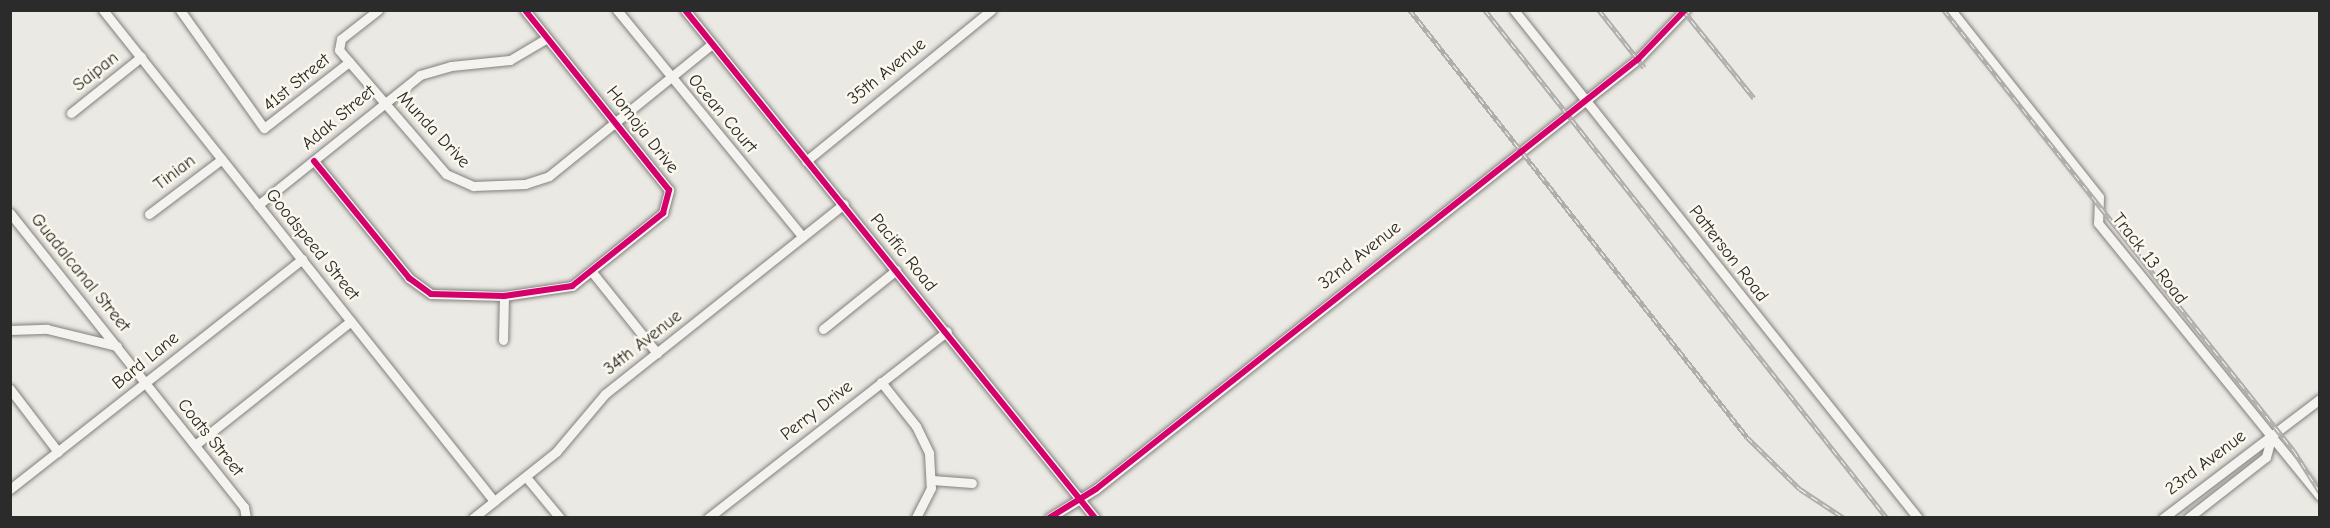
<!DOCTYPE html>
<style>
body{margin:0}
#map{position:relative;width:2330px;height:528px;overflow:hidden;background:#eae9e4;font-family:"Comic Neue",sans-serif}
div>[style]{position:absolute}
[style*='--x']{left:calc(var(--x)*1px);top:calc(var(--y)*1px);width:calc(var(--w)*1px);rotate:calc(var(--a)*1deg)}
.roads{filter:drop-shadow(0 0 2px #81807e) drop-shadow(0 0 2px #81807e)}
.minor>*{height:9px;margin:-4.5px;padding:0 4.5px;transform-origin:4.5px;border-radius:4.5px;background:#f4f3ef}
.rail>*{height:4.5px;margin-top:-2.25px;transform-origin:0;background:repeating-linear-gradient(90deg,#fbf7ec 0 7px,#afaeac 0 14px);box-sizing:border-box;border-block:2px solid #afaeac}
.cycleway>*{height:6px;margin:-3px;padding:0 3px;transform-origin:3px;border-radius:3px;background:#d6006c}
span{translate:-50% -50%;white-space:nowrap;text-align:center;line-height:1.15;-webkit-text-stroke:5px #fbf7ec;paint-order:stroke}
.street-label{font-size:18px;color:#2b2b2b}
.frame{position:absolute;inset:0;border:12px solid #2b2b2b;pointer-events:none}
</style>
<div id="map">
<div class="roads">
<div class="minor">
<div style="--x:103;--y:10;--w:628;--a:51.47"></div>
<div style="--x:180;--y:10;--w:145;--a:54.6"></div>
<div style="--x:264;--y:128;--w:108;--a:-37.8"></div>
<div style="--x:378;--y:10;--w:47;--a:141.9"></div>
<div style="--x:341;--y:39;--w:11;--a:100"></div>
<div style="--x:339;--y:50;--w:164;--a:49.2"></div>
<div style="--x:446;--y:174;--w:30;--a:24"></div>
<div style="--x:473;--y:186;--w:52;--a:-2.2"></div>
<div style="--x:525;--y:184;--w:25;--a:-18"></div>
<div style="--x:549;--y:176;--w:210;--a:-39"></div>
<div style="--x:617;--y:10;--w:293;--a:50.7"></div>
<div style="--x:685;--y:10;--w:653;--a:51.09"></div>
<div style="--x:1514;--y:10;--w:649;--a:51.51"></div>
<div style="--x:1951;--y:10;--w:238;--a:51.6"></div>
<div style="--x:2099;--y:197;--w:26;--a:92"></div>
<div style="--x:2098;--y:223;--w:352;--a:50.9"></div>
<div style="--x:71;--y:113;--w:90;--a:-38.7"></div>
<div style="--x:314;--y:161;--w:151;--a:50.9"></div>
<div style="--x:409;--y:278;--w:27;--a:36"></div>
<div style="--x:431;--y:294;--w:73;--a:1.6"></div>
<div style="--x:504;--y:296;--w:69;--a:-8.4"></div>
<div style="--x:572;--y:286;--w:117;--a:-38.7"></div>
<div style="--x:663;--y:213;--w:24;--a:-75"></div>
<div style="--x:669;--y:190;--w:231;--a:-128.7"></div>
<div style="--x:806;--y:161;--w:239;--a:-39.2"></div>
<div style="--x:258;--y:205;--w:208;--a:-38.7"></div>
<div style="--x:420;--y:75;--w:32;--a:-16"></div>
<div style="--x:451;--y:66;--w:59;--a:-5.8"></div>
<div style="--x:510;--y:60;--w:43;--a:-30.7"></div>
<div style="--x:10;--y:213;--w:376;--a:51.5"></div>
<div style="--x:244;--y:507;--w:11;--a:80"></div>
<div style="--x:149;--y:214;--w:91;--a:-37"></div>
<div style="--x:592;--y:272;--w:104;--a:51.3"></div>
<div style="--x:823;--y:329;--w:94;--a:-38.9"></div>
<div style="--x:10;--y:330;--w:37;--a:-2"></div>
<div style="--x:47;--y:329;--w:72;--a:13.7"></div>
<div style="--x:503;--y:340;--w:44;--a:-88.7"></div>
<div style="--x:881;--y:382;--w:56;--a:51.5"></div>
<div style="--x:916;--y:426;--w:30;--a:64"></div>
<div style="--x:929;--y:453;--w:35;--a:87"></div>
<div style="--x:931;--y:488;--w:34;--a:117"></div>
<div style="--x:10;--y:389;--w:79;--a:52.7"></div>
<div style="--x:195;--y:445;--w:199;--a:-38.5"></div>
<div style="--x:526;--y:477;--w:53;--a:50.3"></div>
<div style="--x:932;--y:480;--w:40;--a:4.3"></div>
<div style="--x:10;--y:489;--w:372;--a:-38.2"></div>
<div style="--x:473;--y:518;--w:106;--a:-38.5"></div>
<div style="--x:556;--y:452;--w:76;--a:-49.8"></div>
<div style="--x:605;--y:394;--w:305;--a:-38.5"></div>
<div style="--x:708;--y:518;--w:303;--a:-38"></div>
<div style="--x:1049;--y:518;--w:55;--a:-31.7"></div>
<div style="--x:1096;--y:489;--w:692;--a:-38.43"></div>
<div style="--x:1638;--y:59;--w:68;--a:-46.2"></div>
<div style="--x:2163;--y:518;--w:197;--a:-37.2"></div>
<div style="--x:2188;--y:518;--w:99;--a:-38"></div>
<div style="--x:2266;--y:457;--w:20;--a:-75"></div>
</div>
</div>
<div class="rail">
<div style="--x:1410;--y:10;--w:544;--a:51.72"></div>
<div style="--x:1747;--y:437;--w:74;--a:44.5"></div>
<div style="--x:1800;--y:489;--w:53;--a:33.4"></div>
<div style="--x:1485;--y:10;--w:648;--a:51.64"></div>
<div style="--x:1599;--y:10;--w:73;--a:51.7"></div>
<div style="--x:1683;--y:10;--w:113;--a:51.1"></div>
<div style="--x:1944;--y:10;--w:563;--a:51.56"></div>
<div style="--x:2294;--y:451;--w:49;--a:57.6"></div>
</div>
<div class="cycleway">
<div style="--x:685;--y:10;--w:653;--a:51.09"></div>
<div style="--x:314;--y:161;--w:151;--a:50.9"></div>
<div style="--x:409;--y:278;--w:27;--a:36"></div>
<div style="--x:431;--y:294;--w:73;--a:1.6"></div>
<div style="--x:504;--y:296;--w:69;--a:-8.4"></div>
<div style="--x:572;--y:286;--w:117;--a:-38.7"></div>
<div style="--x:663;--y:213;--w:24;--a:-75"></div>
<div style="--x:669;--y:190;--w:231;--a:-128.7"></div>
<div style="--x:1049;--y:518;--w:55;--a:-31.7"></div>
<div style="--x:1096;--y:489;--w:692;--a:-38.43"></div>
<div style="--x:1638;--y:59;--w:68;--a:-46.2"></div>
</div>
<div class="street-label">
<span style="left:96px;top:72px;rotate:-38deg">Saipan</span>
<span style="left:887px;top:72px;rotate:-39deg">35th Avenue</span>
<span style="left:297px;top:83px;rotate:-39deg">41st Street</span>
<span style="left:722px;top:114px;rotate:50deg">Ocean Court</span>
<span style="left:339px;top:118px;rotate:-40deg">Adak Street</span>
<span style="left:433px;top:130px;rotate:47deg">Munda Drive</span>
<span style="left:642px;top:130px;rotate:52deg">Homoja Drive</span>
<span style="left:175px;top:173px;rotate:-37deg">Tinian</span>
<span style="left:312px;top:245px;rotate:51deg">Goodspeed Street</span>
<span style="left:903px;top:253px;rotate:51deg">Pacific Road</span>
<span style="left:1728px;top:254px;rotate:52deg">Patterson Road</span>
<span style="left:1360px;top:256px;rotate:-38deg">32nd Avenue</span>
<span style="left:2149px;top:259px;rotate:52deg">Track 13 Road</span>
<span style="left:80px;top:273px;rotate:51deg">Guadalcanal Street</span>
<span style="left:643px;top:343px;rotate:-38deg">34th Avenue</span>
<span style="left:146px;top:361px;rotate:-39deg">Bard Lane</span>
<span style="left:817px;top:411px;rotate:-38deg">Perry Drive</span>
<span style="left:210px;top:438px;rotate:51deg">Coats Street</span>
<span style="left:2206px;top:463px;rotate:-37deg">23rd Avenue</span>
</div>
<div class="frame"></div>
</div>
